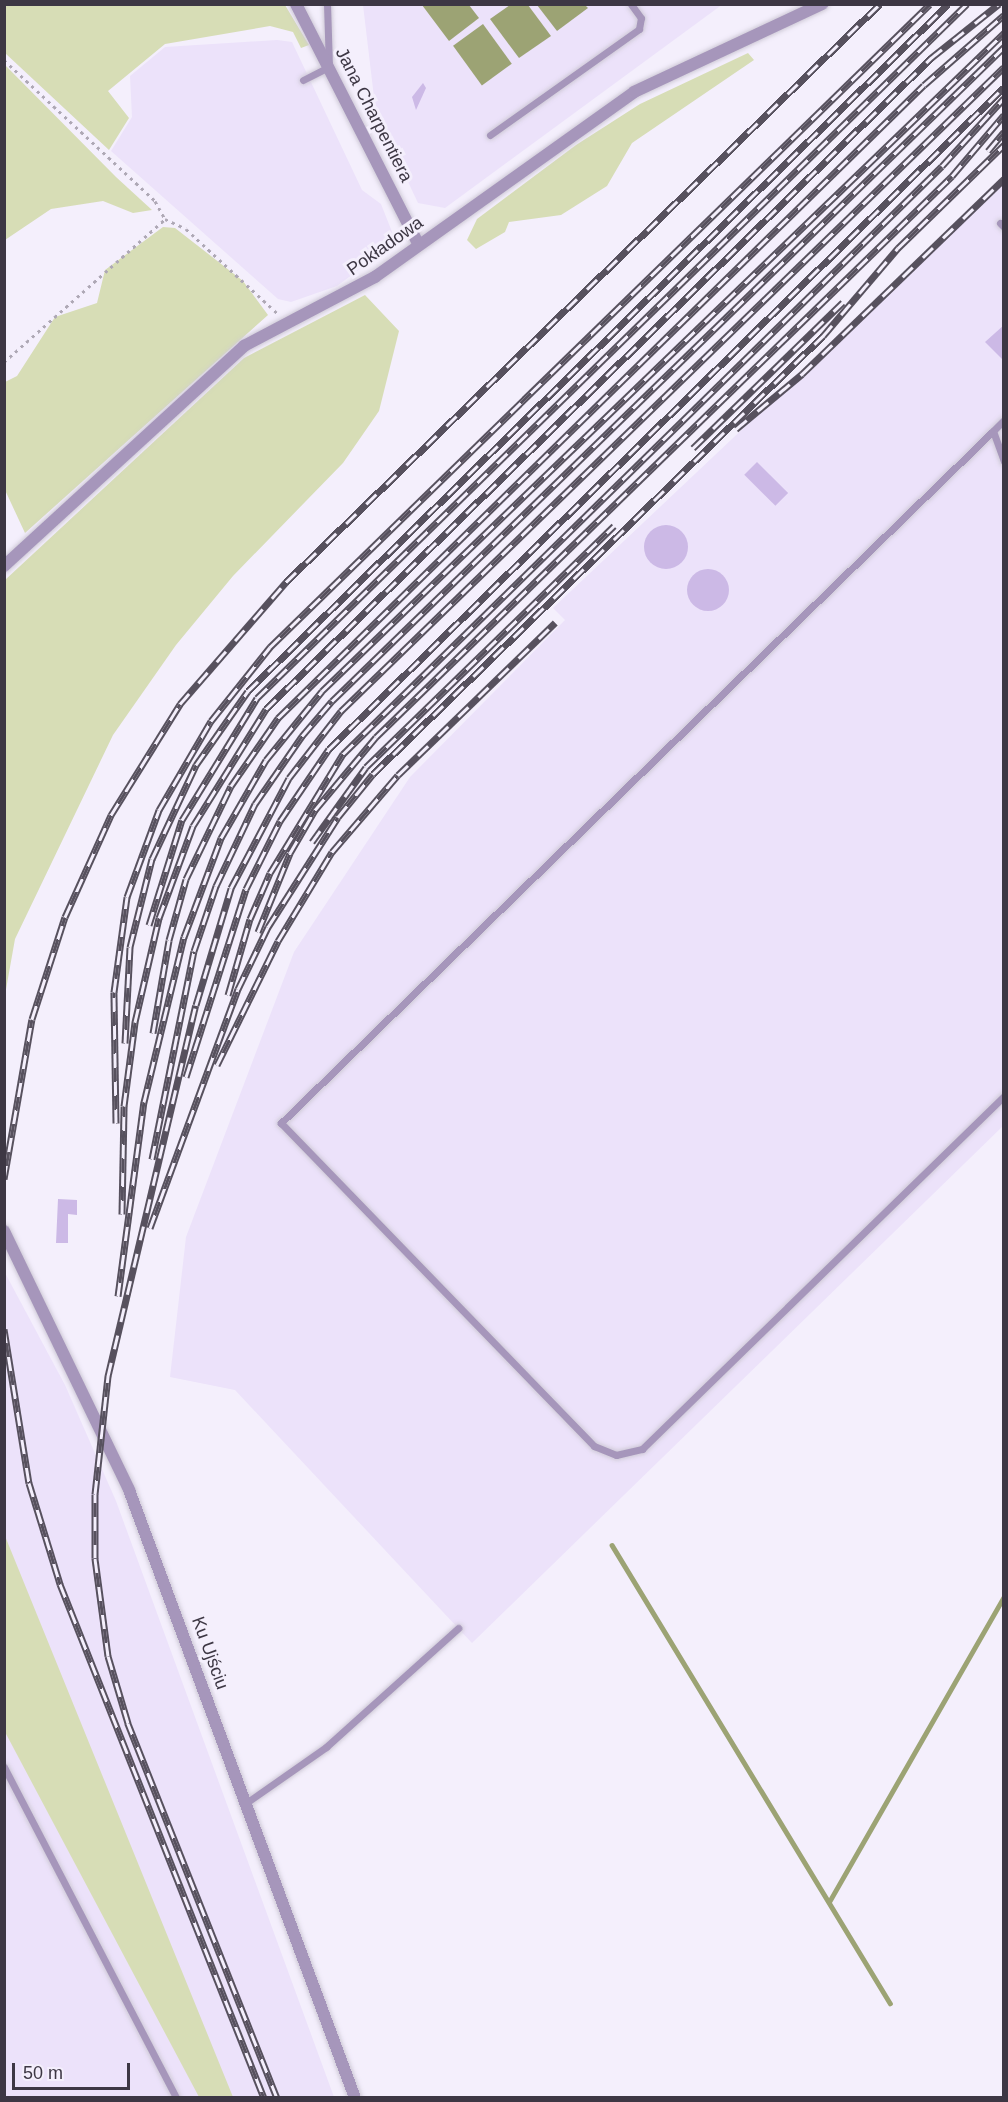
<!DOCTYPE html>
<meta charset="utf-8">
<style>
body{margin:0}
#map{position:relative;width:1008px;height:2102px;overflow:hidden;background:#f4effc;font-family:Helvetica,sans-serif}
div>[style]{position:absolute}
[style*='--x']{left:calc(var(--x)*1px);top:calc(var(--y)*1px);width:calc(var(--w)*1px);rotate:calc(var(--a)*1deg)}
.built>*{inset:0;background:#ece2fa}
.green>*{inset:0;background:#d7ddb6}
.water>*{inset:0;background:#9ca374;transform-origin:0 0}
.stream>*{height:4.5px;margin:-2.25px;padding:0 2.25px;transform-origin:2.25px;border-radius:2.25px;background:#9ca374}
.building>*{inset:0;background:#ccb9e6;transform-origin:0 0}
.round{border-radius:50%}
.path>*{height:3px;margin-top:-1.5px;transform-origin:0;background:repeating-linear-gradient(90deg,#aea8b5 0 3px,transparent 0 7.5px)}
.roads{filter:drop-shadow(0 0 2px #cfcad7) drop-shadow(0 0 2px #cfcad7)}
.lane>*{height:7px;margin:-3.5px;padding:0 3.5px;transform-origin:3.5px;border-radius:3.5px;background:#a696bb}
.street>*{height:12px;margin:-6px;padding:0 6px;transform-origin:6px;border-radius:6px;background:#a696bb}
.rail>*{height:7px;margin-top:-3.5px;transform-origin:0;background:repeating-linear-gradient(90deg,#f4effc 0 14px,#57515e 0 28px);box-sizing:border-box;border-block:2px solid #57515e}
span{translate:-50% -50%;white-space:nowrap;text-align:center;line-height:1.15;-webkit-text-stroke:6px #f4effc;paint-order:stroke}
.street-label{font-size:18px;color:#3d3744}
.frame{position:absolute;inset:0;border:6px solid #3d3744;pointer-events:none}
.scale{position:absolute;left:12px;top:2063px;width:118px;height:27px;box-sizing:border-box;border:3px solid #3d3744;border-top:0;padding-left:8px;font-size:18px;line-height:21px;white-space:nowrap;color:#3d3744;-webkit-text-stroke:4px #f4effc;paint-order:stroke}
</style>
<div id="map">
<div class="built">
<div style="clip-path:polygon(723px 4px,445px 208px,418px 203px,376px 114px,363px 5px)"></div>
<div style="clip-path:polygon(277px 40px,292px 42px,362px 190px,381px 204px,396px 242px,337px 286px,291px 302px,278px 299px,111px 151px,132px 117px,130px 76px,165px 47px)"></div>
<div style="clip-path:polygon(1003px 183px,1003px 1126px,472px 1643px,235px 1390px,170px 1377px,186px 1237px,294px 952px,410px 777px,565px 620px,553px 608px)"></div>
<div style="clip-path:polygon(4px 1271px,65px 1385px,116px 1501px,334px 2097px,5px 2097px)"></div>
</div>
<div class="green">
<div style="clip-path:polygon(4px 5px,285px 5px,309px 45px,301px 48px,293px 32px,270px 26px,165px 44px,108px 91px,129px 118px,109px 150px,5px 53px)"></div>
<div style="clip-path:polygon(748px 53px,754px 60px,632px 143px,607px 186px,561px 215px,509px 222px,505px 232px,476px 249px,467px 240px,477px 219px,576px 145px,640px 104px)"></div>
<div style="clip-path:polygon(5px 65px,116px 177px,152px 210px,133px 213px,103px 201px,51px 209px,5px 240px)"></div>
<div style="clip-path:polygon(163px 227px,175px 228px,243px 281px,268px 315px,25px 533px,5px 490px,5px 382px,17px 376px,55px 317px,97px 303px,105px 270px)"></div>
<div style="clip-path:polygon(365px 295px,399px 331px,379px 411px,343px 463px,233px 576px,176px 645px,113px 735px,15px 939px,5px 995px,5px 580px,244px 358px)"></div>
<div style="clip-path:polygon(5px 1536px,233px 2097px,199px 2097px,5px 1732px)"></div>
</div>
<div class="water">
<div style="clip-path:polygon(422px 5px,469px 5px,479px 18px,449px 41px)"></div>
<div style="clip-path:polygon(510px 5px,528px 5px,551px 36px,519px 58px,490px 19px)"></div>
<div style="clip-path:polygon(537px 5px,585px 5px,588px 8px,557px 31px)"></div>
<div style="left:483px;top:24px;width:49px;height:37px;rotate:54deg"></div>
</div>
<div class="stream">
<div style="--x:612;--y:1545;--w:536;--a:58.74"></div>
<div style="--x:829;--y:1902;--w:353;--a:-60.2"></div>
</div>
<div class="building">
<div style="clip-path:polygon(423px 83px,426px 88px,416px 110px,412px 97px)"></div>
<div style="clip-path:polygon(1004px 325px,1004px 357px,1002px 359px,985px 342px)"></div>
<div style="left:757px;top:462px;width:44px;height:18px;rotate:45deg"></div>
<div class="round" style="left:644px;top:525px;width:44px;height:44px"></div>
<div class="round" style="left:687px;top:569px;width:42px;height:42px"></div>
<div style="clip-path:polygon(58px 1199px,77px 1200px,77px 1215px,68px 1214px,68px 1243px,56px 1243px)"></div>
</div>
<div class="path">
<div style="--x:4;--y:60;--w:207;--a:43"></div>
<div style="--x:155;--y:201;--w:21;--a:61"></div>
<div style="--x:165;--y:219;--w:23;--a:25"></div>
<div style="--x:186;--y:229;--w:125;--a:42.7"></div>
<div style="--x:4;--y:362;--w:215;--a:-41.6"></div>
</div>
<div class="roads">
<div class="lane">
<div style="--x:303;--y:80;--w:29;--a:-27"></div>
<div style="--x:329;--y:67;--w:63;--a:-91.8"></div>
<div style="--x:490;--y:135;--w:183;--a:-35.4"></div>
<div style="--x:639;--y:29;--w:11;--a:-80"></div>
<div style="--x:641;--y:18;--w:17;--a:-126"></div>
<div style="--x:1000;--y:223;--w:6;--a:45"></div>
<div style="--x:1004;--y:420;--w:16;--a:135"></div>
<div style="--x:993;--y:431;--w:33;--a:70"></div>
<div style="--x:993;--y:431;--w:993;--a:135.82"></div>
<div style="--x:281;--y:1123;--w:450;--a:45.9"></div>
<div style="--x:594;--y:1446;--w:24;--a:22"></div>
<div style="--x:616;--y:1455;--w:27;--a:-13"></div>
<div style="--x:642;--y:1449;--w:506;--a:-44.28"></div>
<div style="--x:4;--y:1767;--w:373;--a:62.5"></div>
<div style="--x:246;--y:1803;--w:98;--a:-35"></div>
<div style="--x:326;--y:1747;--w:178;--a:-42"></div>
</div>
<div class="street">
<div style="--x:296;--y:4;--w:268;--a:63"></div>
<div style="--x:4;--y:566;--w:326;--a:-42.5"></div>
<div style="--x:244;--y:346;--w:148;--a:-27.8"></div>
<div style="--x:375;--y:277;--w:318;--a:-35.5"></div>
<div style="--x:634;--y:92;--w:208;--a:-25.1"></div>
<div style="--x:4;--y:1231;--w:288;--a:64.2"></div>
<div style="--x:129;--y:1490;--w:649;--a:69.61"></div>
</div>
</div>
<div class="rail">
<div style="--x:988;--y:151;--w:25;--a:-50"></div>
<div style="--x:736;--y:429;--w:86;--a:-39.8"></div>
<div style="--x:802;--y:374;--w:281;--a:-44"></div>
<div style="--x:693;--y:448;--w:209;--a:-44.2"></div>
<div style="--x:312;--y:842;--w:92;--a:-54.2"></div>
<div style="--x:366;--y:767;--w:346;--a:-44.2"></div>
<div style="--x:149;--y:925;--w:110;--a:-72.6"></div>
<div style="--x:182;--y:820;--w:143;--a:-58.4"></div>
<div style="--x:257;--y:698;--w:993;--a:-44.35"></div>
<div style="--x:258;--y:932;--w:85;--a:-67.9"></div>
<div style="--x:290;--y:853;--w:50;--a:-59.8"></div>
<div style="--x:315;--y:810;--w:95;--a:-50.1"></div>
<div style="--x:376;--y:737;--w:804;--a:-44.24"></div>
<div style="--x:952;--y:176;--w:80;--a:-49.6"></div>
<div style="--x:228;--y:995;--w:79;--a:-73.9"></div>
<div style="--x:250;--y:919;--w:50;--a:-66.5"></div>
<div style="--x:270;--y:873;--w:140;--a:-58.5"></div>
<div style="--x:343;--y:754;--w:839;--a:-44.47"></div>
<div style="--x:942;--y:166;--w:92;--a:-47.6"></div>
<div style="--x:153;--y:1033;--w:94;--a:-80.2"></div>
<div style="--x:169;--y:940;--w:63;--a:-74.4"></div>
<div style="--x:186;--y:879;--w:103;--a:-64.2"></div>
<div style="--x:231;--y:786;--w:83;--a:-55.3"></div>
<div style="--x:278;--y:718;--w:904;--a:-44.42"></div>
<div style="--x:924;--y:85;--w:106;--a:-41.2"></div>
<div style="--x:125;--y:1043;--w:96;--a:-87"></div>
<div style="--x:130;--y:947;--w:91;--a:-76"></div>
<div style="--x:152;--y:859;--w:104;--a:-64.9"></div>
<div style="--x:196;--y:765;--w:90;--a:-54.9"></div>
<div style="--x:248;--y:691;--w:981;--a:-44.46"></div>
<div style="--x:217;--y:1065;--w:138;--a:-63.8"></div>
<div style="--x:278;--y:941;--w:104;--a:-58.8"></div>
<div style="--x:332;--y:852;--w:101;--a:-49.4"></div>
<div style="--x:398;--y:775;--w:219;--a:-44.1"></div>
<div style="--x:186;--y:1077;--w:197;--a:-72.3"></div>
<div style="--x:246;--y:889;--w:76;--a:-63.4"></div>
<div style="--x:280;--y:821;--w:87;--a:-55.8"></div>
<div style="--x:329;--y:749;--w:945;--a:-44.44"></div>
<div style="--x:116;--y:1123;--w:131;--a:-90.9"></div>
<div style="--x:114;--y:992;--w:96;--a:-82.2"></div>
<div style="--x:127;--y:897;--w:93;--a:-69.8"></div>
<div style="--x:159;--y:810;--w:103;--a:-59.7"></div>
<div style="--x:211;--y:721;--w:95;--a:-51.4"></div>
<div style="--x:270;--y:647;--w:921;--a:-44.25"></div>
<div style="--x:152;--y:1159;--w:212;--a:-78.6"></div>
<div style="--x:194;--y:951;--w:69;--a:-71.3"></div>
<div style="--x:216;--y:886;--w:91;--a:-64.6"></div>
<div style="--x:255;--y:804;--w:83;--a:-55.3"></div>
<div style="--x:302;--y:736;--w:46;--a:-49.4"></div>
<div style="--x:332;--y:701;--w:938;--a:-44.22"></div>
<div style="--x:4;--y:1179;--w:162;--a:-80.1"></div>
<div style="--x:32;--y:1019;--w:107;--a:-72.1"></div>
<div style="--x:65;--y:917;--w:112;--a:-65.7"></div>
<div style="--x:111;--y:815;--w:131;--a:-58.1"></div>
<div style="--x:180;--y:704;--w:162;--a:-49"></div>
<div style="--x:286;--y:582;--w:829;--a:-44.22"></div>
<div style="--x:122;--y:1214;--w:108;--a:-88.9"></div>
<div style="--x:124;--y:1106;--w:85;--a:-82.5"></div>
<div style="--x:135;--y:1022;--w:107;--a:-77"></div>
<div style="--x:159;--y:918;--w:98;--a:-69.7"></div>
<div style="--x:193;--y:826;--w:138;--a:-58"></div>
<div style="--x:266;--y:709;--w:931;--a:-44.39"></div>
<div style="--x:931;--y:58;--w:87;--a:-38.5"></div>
<div style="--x:150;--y:1228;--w:255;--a:-69.8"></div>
<div style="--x:238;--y:989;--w:69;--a:-64.2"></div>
<div style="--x:268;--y:927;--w:130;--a:-57.5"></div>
<div style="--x:338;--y:817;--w:55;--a:-50.9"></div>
<div style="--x:373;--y:774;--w:628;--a:-44.23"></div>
<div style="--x:823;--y:336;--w:116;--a:-49.6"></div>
<div style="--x:898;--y:248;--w:148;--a:-44.2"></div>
<div style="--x:118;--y:1296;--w:196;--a:-82.4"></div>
<div style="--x:144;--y:1102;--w:170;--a:-76.4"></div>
<div style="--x:184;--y:937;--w:106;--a:-69.5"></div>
<div style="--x:221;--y:838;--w:90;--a:-60"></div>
<div style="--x:266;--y:760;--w:89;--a:-50.9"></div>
<div style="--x:322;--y:691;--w:948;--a:-43.97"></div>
<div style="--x:4;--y:1329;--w:156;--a:80.8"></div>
<div style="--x:29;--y:1483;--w:106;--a:72.9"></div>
<div style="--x:60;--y:1584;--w:553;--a:68.35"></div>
<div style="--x:277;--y:2098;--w:404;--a:-111.7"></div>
<div style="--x:128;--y:1723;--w:70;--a:-106.6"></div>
<div style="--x:108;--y:1656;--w:99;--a:-97.6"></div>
<div style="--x:95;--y:1558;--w:64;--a:-90"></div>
<div style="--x:95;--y:1494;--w:119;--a:-83.7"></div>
<div style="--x:108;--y:1376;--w:381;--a:-76.7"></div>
<div style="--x:196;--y:1005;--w:122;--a:-73.3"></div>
<div style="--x:231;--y:888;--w:124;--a:-62.2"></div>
<div style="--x:289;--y:778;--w:85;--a:-52.2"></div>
<div style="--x:341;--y:711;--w:924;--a:-44.17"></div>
</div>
<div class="street-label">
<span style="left:374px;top:115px;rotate:63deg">Jana Charpentiera</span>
<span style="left:385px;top:246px;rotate:-35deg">Pokładowa</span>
<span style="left:210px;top:1653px;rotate:70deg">Ku Ujściu</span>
</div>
<div class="frame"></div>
<div class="scale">50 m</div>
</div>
